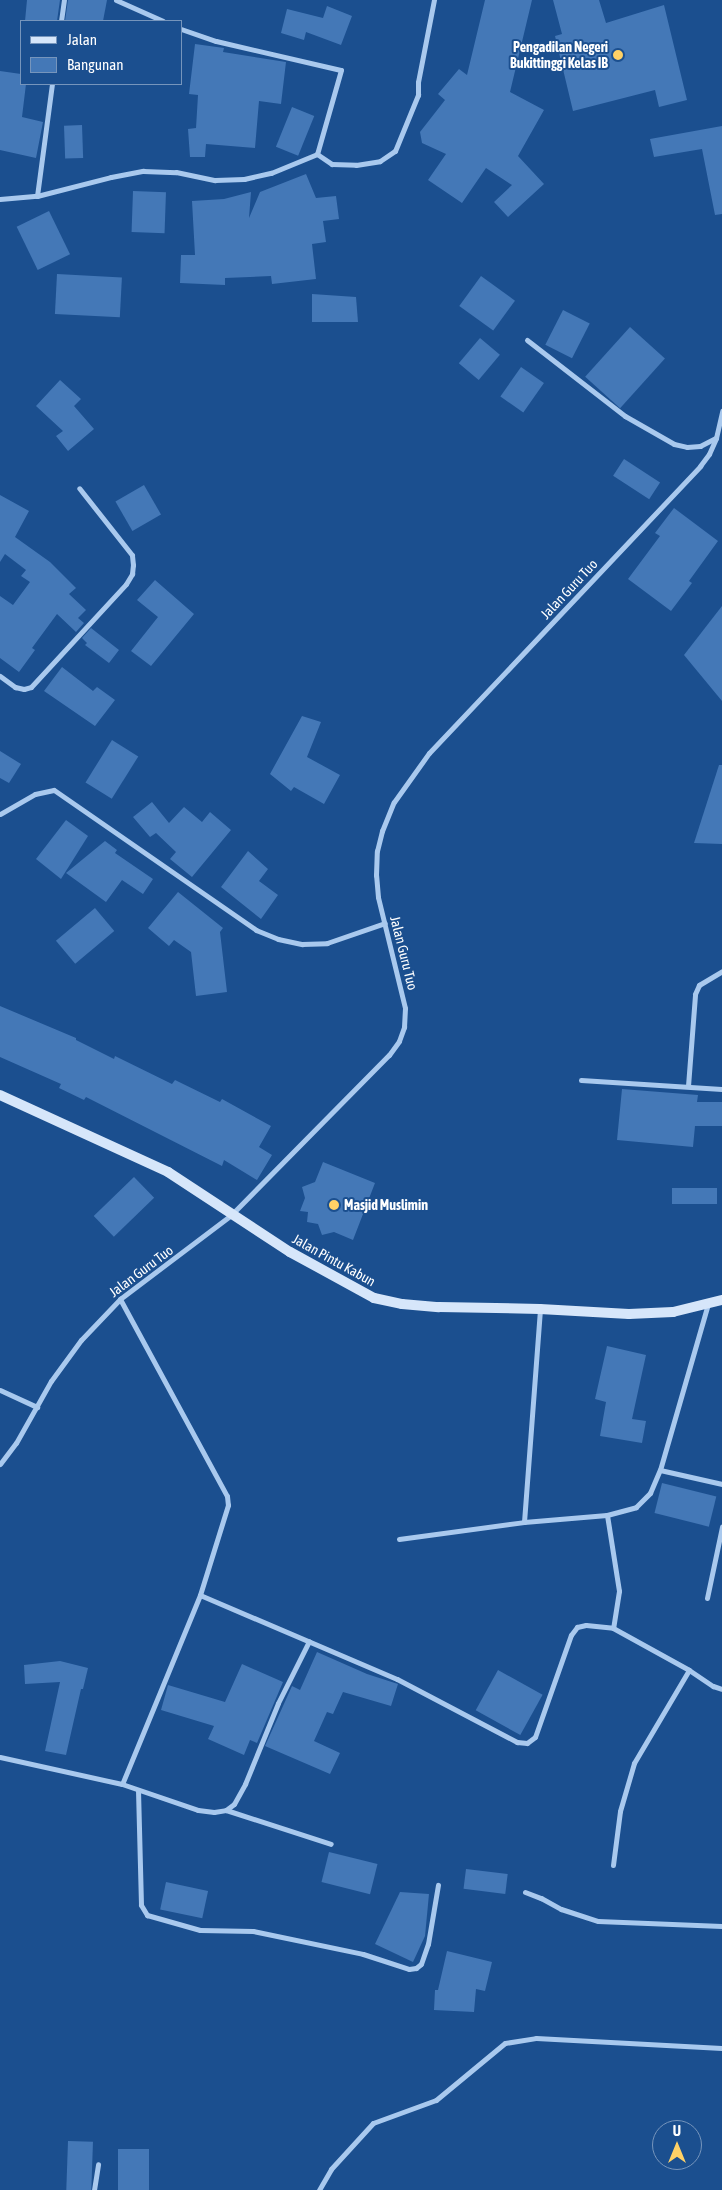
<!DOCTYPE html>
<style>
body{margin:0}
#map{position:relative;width:722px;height:2190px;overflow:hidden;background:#1b4f8f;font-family:"Asap Condensed",sans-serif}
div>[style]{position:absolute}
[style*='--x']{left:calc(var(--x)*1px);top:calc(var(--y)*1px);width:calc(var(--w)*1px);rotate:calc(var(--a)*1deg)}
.building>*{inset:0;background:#4478b7;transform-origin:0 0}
.street>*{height:5px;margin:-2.5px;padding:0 2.5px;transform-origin:2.5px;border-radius:2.5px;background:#a9c9ee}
.secondary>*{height:10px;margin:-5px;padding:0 5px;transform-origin:5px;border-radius:5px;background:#d6e6fa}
.dots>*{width:14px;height:14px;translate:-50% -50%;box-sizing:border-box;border:2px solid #1b4f8f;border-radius:50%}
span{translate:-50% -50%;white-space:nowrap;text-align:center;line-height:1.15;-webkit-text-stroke:4px #1b4f8f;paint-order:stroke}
.poi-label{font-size:14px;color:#fff;font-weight:700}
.right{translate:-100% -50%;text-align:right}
.left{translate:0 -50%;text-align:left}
.street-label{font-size:14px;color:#fff}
.legend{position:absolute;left:20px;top:20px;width:162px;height:65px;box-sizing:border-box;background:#1b4f8f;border:1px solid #7695bc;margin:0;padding:6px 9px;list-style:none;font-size:15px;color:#fff}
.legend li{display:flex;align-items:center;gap:10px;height:25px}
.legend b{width:25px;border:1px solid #7695bc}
.north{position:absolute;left:652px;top:2120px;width:50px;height:50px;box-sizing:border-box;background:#1b4f8f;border:1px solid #7695bc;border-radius:50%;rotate:0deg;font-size:14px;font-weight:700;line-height:20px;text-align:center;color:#fff}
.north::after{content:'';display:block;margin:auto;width:18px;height:22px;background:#ffd166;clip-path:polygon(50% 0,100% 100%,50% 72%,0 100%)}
</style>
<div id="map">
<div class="building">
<div style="clip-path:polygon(27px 0,60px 0,57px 21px,25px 21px)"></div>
<div style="clip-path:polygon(68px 0,107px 0,103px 21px,65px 21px)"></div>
<div style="clip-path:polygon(485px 0,532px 0,510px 92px,544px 110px,518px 156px,544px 184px,508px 217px,494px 202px,512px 185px,486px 168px,462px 203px,428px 180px,446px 154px,422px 143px,420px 132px,445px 100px,438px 94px,459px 69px,467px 75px)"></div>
<div style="clip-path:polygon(553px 0,599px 0,606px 23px,664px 5px,687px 100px,659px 107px,655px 90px,573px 111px,555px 36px,562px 34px)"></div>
<div style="clip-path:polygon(327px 6px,352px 16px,341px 45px,306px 32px,304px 40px,281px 33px,287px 9px,323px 18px)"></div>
<div style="clip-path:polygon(195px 44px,224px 48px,223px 52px,286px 62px,281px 104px,259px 101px,255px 148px,206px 144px,205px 157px,190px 157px,188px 129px,196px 128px,198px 95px,189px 94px)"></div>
<div style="clip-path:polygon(0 71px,21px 74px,21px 84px,26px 84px,22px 117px,43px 122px,36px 158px,0 150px)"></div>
<div style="left:292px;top:107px;width:24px;height:43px;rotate:22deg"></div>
<div style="left:82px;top:125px;width:33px;height:18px;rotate:88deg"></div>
<div style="clip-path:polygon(722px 126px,722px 214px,715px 215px,702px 149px,654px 157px,650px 139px)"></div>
<div style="clip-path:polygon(306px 174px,316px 198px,336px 196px,339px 219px,323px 221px,326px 242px,312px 244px,316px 279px,272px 284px,271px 276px,225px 278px,225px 285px,180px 283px,181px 255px,195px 255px,192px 201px,224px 199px,251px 192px,249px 218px,260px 192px)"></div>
<div style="left:133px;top:191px;width:33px;height:41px;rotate:2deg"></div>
<div style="left:49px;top:211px;width:48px;height:36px;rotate:64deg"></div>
<div style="left:57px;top:274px;width:65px;height:40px;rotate:3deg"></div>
<div style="left:481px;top:276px;width:42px;height:37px;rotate:36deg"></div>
<div style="clip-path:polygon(312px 294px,356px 297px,358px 322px,312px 322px)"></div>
<div style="left:563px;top:310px;width:30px;height:39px;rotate:27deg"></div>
<div style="left:630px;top:327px;width:47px;height:67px;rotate:42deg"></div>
<div style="left:480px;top:338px;width:26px;height:33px;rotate:40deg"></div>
<div style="left:521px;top:367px;width:28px;height:36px;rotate:35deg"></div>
<div style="clip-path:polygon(60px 380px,81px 399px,74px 406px,94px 429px,68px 451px,56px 436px,63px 431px,36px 406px)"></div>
<div style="left:624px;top:459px;width:43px;height:20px;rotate:33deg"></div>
<div style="left:144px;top:485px;width:34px;height:33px;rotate:60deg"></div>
<div style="clip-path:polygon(0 495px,29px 511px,15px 537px,50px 562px,76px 588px,69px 594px,86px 610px,78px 618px,84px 623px,76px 632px,57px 614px,32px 648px,35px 650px,19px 672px,0 658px,0 596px,13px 605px,30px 582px,21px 576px,26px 570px,5px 554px,0 562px)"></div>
<div style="clip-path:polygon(674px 508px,718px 541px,689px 581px,692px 583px,671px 611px,628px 579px,660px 536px,655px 533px)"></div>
<div style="clip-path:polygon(155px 580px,194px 614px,151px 666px,131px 651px,158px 617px,137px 600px)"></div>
<div style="clip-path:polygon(722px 606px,722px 701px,684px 655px)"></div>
<div style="clip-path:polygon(91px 628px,119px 650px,109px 663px,85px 645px,87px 643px,82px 638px)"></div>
<div style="clip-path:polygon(62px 667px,93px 691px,97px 687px,115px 700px,95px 726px,44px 691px)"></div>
<div style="clip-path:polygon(302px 716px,321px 722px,307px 757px,340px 775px,324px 804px,294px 787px,291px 791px,270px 774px)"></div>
<div style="left:112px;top:740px;width:31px;height:50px;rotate:32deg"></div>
<div style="clip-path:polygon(0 751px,21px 764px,9px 783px,0 778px)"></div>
<div style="clip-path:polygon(719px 765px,722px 765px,722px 844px,694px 843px)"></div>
<div style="clip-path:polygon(152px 802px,169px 823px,184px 807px,202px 822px,210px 812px,231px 830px,192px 877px,170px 859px,176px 852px,156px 833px,150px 837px,133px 817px)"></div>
<div style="clip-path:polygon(66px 820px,88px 836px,61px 879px,36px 859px)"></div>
<div style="clip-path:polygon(105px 841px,117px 850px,115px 853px,153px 879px,143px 894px,122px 880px,106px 902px,66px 873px)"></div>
<div style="clip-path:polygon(248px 851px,268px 869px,259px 881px,278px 895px,261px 919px,221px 887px)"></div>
<div style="clip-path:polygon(178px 892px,223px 928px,220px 932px,227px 992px,196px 996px,191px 952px,174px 940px,169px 946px,148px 928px)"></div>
<div style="left:95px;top:908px;width:30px;height:51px;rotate:50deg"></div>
<div style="clip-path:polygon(0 1006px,76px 1038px,76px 1040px,114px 1059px,115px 1056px,172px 1084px,175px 1080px,220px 1102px,222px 1099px,271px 1126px,259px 1147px,272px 1155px,257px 1180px,224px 1160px,222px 1166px,86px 1097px,84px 1100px,59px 1088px,61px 1084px,0 1057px)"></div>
<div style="clip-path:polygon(622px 1089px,698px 1095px,697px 1102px,722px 1102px,722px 1126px,695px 1126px,693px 1147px,617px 1140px)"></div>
<div style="clip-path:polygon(323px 1162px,375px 1183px,353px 1240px,334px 1232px,322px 1235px,318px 1224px,307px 1222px,308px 1212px,300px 1211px,305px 1198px,302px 1187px,315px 1182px)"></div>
<div style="left:134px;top:1177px;width:29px;height:56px;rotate:46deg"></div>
<div style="left:672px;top:1188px;width:45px;height:16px"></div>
<div style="clip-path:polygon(607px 1346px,646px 1355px,632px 1419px,646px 1421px,642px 1443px,600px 1436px,606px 1402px,595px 1399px)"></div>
<div style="left:662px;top:1483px;width:56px;height:31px;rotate:14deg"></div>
<div style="clip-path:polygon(317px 1652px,367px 1674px,398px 1684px,391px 1706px,343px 1692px,333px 1714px,327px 1712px,314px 1741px,340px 1753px,330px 1774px,265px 1746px,292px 1686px,300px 1690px)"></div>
<div style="clip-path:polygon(60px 1661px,88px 1668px,83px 1689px,81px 1689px,66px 1755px,45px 1751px,60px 1682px,25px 1684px,24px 1665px)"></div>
<div style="clip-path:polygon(242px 1664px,283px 1682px,257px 1743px,250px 1740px,244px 1755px,208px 1739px,214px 1726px,161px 1710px,168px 1685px,225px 1702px)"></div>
<div style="left:498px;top:1670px;width:51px;height:46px;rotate:29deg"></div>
<div style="left:329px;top:1852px;width:50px;height:31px;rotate:14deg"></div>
<div style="left:466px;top:1869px;width:42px;height:20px;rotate:7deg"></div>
<div style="left:166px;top:1882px;width:43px;height:28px;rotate:12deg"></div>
<div style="clip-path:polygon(400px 1892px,429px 1894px,425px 1936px,413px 1962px,375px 1944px)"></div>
<div style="clip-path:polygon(447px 1951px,492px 1962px,485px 1991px,476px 1989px,474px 2012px,434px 2010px,435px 1990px,438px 1990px)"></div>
<div style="left:68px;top:2141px;width:25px;height:49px;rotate:2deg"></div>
<div style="left:118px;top:2149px;width:31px;height:41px"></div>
</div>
<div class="street">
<div style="--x:116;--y:0;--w:51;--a:24.1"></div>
<div style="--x:61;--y:21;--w:21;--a:-82"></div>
<div style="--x:181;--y:29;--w:37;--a:19"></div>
<div style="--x:216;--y:41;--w:128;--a:13.1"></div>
<div style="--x:341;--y:70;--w:87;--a:105.9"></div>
<div style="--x:317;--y:154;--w:18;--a:34"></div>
<div style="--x:332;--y:164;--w:24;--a:2"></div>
<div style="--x:356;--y:165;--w:24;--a:-9"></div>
<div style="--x:380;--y:161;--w:18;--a:-34"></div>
<div style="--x:395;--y:151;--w:61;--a:-67.7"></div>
<div style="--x:418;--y:95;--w:13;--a:-90"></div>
<div style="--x:418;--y:82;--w:84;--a:-79"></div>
<div style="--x:37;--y:196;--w:113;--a:-82.4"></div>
<div style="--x:0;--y:199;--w:37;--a:-5"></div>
<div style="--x:37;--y:196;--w:76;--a:-14.4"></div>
<div style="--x:111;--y:177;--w:33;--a:-11"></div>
<div style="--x:143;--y:171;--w:33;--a:2"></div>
<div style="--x:176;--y:172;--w:40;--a:12"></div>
<div style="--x:215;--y:180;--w:29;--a:-2"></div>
<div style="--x:244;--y:179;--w:28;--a:-13"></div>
<div style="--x:271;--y:173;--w:50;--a:-22.4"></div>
<div style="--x:527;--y:340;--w:124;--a:37.8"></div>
<div style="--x:625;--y:416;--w:56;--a:29.7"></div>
<div style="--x:674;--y:444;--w:13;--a:13"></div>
<div style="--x:687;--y:447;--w:13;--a:-4"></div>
<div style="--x:700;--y:446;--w:18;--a:-27"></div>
<div style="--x:0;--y:676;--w:19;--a:36"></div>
<div style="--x:15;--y:687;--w:9;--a:13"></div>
<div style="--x:24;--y:689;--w:7;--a:-16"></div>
<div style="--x:31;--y:687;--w:140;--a:-47.3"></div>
<div style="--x:126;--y:584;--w:12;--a:-59"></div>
<div style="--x:132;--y:574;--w:9;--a:-84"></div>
<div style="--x:133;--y:565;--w:10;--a:-96"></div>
<div style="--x:132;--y:555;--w:85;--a:-128.3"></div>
<div style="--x:0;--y:814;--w:40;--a:-29.7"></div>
<div style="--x:35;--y:794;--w:19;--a:-12"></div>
<div style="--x:54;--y:790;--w:246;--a:34.7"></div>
<div style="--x:256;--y:930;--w:24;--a:22"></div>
<div style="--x:278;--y:939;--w:25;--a:12"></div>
<div style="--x:302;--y:944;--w:25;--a:-2"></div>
<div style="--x:327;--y:943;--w:61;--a:-19"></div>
<div style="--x:581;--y:1080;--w:141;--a:3.7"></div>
<div style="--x:688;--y:1086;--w:92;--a:-85.6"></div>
<div style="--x:695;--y:994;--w:10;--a:-66"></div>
<div style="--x:699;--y:985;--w:27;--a:-31"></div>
<div style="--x:120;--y:1299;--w:224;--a:61.5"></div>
<div style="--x:227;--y:1496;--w:9;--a:84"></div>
<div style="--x:228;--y:1505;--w:94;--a:107.3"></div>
<div style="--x:200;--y:1595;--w:204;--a:112.4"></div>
<div style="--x:0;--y:1390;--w:41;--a:24.7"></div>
<div style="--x:0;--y:1464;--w:26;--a:-53"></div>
<div style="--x:16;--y:1443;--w:71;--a:-60.6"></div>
<div style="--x:51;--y:1381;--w:51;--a:-53.8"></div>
<div style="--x:81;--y:1340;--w:57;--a:-46.4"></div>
<div style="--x:120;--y:1299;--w:139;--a:-37.1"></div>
<div style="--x:231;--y:1215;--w:225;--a:-45.4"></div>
<div style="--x:389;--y:1055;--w:17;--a:-54"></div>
<div style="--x:399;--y:1041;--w:15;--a:-70"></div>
<div style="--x:404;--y:1027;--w:19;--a:-87"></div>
<div style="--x:405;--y:1008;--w:114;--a:-103.7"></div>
<div style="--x:378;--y:897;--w:22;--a:-95"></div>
<div style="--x:376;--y:875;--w:24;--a:-88"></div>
<div style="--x:377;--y:851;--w:21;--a:-76"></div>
<div style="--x:382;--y:831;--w:31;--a:-68"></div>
<div style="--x:394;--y:802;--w:60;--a:-54.5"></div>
<div style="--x:429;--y:753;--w:395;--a:-46.6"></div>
<div style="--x:700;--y:466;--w:15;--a:-53"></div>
<div style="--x:709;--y:454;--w:17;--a:-66"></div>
<div style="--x:716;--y:438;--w:28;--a:-77"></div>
<div style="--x:660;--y:1470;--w:64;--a:12.7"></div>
<div style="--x:607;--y:1515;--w:77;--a:81"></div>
<div style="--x:619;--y:1591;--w:37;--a:99"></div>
<div style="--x:524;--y:1522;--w:214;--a:-85.7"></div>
<div style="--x:399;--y:1539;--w:126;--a:-7.7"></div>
<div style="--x:524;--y:1522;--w:83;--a:-4.8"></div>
<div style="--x:607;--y:1515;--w:30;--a:-15"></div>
<div style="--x:636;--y:1507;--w:20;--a:-45"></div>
<div style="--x:650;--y:1493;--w:25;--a:-67"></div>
<div style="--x:660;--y:1470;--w:173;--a:-73.9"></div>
<div style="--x:200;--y:1595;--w:214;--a:23.1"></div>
<div style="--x:397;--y:1679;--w:136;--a:27.7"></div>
<div style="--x:517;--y:1742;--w:10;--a:6"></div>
<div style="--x:527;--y:1743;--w:10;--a:-37"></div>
<div style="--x:535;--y:1737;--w:108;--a:-70.6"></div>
<div style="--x:571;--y:1635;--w:10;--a:-53"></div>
<div style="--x:577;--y:1627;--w:9;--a:-13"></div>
<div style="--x:586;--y:1625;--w:27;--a:6"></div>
<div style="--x:613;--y:1628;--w:87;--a:28.9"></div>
<div style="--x:689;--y:1670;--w:29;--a:34"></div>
<div style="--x:713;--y:1686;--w:9;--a:18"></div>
<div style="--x:707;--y:1598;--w:73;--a:-78.1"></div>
<div style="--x:0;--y:1757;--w:125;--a:12.5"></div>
<div style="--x:122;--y:1784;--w:80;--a:18.9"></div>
<div style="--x:198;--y:1810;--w:16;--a:7"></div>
<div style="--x:214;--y:1812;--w:12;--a:-9"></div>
<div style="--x:226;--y:1810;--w:10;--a:-37"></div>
<div style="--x:234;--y:1804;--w:23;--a:-61"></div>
<div style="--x:245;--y:1784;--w:87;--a:-67.8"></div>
<div style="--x:278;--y:1703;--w:69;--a:-63.4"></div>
<div style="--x:138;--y:1790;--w:115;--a:88.5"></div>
<div style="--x:141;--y:1905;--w:12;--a:59"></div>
<div style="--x:147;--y:1915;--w:55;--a:15.8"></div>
<div style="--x:200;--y:1930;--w:53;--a:1.1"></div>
<div style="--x:253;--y:1931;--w:112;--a:11.8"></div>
<div style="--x:363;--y:1954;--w:48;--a:18.1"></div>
<div style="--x:409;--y:1969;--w:7;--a:-8"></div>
<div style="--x:416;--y:1968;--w:6;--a:-39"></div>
<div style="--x:421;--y:1964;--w:21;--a:-71"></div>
<div style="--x:428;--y:1944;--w:60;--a:-80.4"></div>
<div style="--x:226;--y:1810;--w:110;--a:17.9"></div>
<div style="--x:613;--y:1865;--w:54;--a:-82.6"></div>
<div style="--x:620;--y:1811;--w:50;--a:-73.7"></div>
<div style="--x:634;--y:1763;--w:108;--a:-59.4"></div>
<div style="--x:525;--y:1892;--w:17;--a:21"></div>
<div style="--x:541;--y:1898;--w:23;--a:29"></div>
<div style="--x:561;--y:1909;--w:39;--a:18"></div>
<div style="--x:598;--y:1921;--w:124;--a:2.3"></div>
<div style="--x:94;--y:2190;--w:26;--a:-81"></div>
<div style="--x:319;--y:2190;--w:24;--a:-60"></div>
<div style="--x:331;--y:2169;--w:62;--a:-47.6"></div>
<div style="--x:373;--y:2123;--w:67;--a:-20.1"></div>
<div style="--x:436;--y:2100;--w:89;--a:-39.6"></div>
<div style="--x:505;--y:2043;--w:31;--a:-9"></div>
<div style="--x:536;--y:2038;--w:186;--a:3.1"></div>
</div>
<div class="secondary">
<div style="--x:0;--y:1095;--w:185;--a:24.6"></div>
<div style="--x:168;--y:1172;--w:146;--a:33.3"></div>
<div style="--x:290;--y:1252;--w:96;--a:28.7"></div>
<div style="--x:374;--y:1298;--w:29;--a:12"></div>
<div style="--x:402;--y:1304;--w:37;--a:5"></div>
<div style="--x:439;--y:1307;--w:101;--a:1.1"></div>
<div style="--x:540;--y:1309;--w:89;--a:3.2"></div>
<div style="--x:629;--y:1314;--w:44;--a:-2.6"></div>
<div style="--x:673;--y:1312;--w:50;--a:-13.8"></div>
</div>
<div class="dots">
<div style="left:618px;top:55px;background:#ffd166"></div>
<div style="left:334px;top:1205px;background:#ffd166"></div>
</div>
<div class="poi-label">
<span class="right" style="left:608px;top:55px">Pengadilan Negeri<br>Bukittinggi Kelas IB</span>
<span class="left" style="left:344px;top:1205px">Masjid Muslimin</span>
</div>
<div class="street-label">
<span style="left:569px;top:589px;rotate:-47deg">Jalan Guru Tuo</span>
<span style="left:404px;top:953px;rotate:76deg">Jalan Guru Tuo</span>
<span style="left:334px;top:1260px;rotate:29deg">Jalan Pintu Kabun</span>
<span style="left:141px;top:1271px;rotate:-37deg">Jalan Guru Tuo</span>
</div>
<ul class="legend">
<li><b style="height:6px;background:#d6e6fa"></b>Jalan</li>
<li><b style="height:14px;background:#4478b7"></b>Bangunan</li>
</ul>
<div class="north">U</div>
</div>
